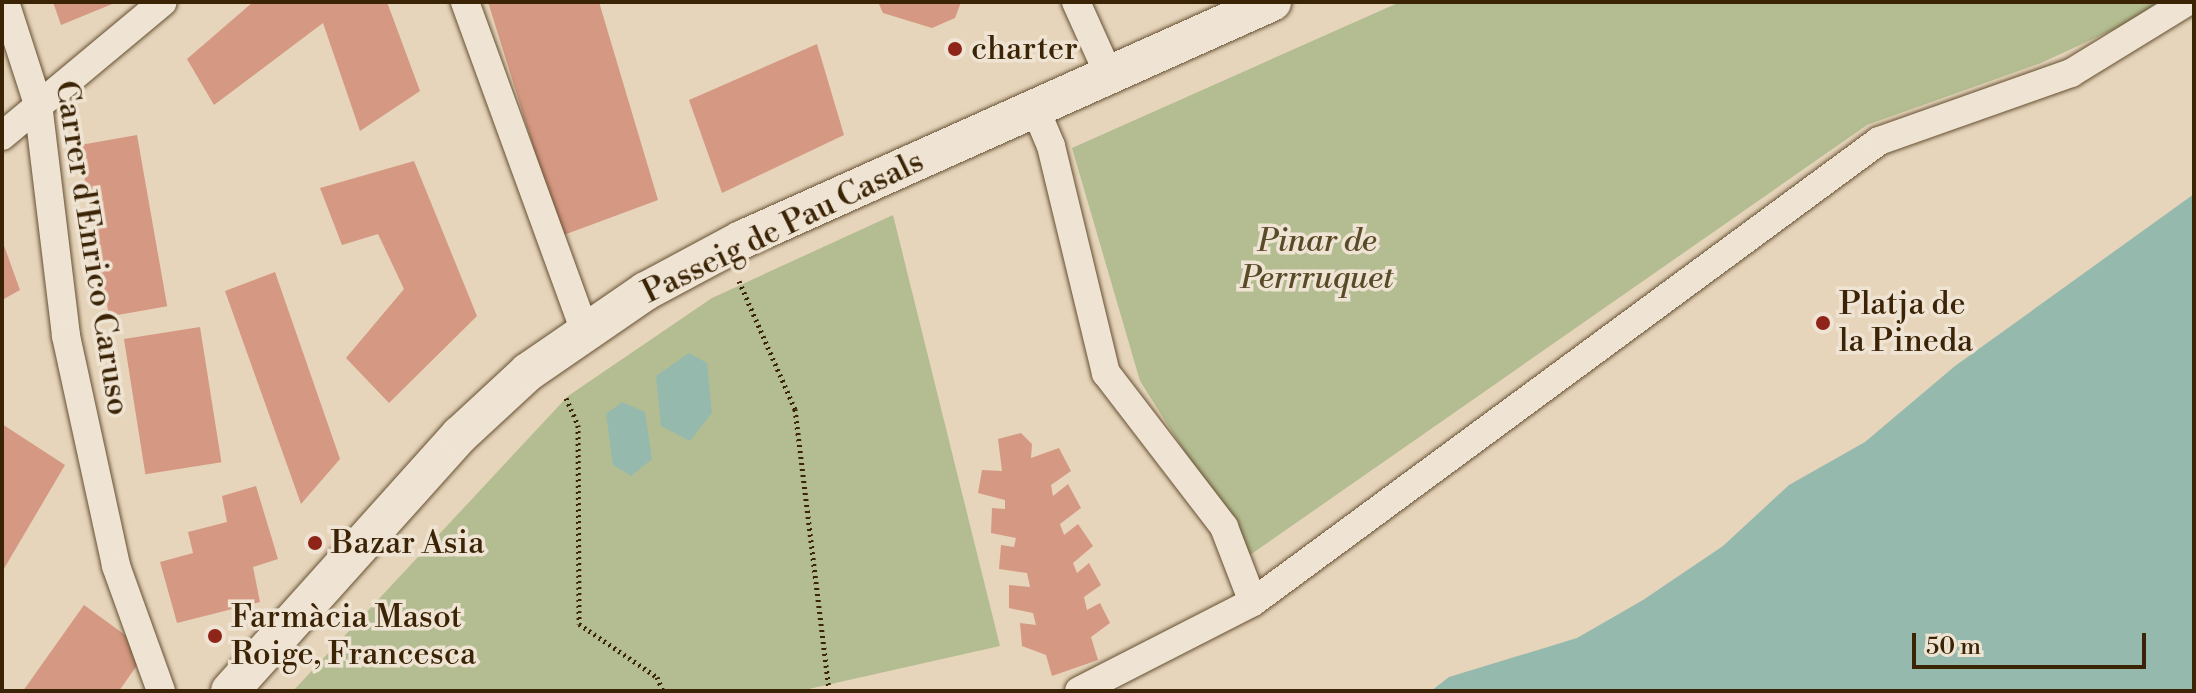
<!DOCTYPE html>
<meta charset="utf-8">
<style>
body{margin:0}
#map{position:relative;width:2196px;height:693px;overflow:hidden;background:#e6d5bb;font-family:"Libre Bodoni",serif}
div>[style]{position:absolute}
[style*='--x']{left:calc(var(--x)*1px);top:calc(var(--y)*1px);width:calc(var(--w)*1px);rotate:calc(var(--a)*1deg)}
.green>*{inset:0;background:#b4bd91}
.water>*{inset:0;background:#96b9ae}
.building>*{inset:0;background:#d59882;transform-origin:0 0}
.path>*{height:5px;margin-top:-2.5px;transform-origin:0;background:repeating-linear-gradient(90deg,#3b2305 0 2px,transparent 0 6px)}
.roads{filter:drop-shadow(0 0 2px #665032) drop-shadow(0 0 2px #665032)}
.street>*{height:28px;margin:-14px;padding:0 14px;transform-origin:14px;border-radius:14px;background:#efe4d3}
.secondary>*{height:38px;margin:-19px;padding:0 19px;transform-origin:19px;border-radius:19px;background:#efe4d3}
.dots>*{width:22px;height:22px;translate:-50% -50%;box-sizing:border-box;border:4px solid #efe4d3;border-radius:50%}
span{translate:-50% -50%;white-space:nowrap;text-align:center;line-height:1.15;-webkit-text-stroke:7px #efe4d3;paint-order:stroke}
.poi-label{font-size:32px;color:#3b2305}
.left{translate:0 -50%;text-align:left}
.street-label{font-size:32px;color:#3b2305}
.park-label{font-size:32px;color:#594a28;font-style:italic}
.frame{position:absolute;inset:0;border:4px solid #3b2305;pointer-events:none}
.scale{position:absolute;left:1912px;top:633px;width:234px;height:36px;box-sizing:border-box;border:4px solid #3b2305;border-top:0;padding-left:10px;font-size:24px;line-height:28px;white-space:nowrap;color:#3b2305;-webkit-text-stroke:6px #efe4d3;paint-order:stroke}
</style>
<div id="map">
<div class="green">
<div style="clip-path:polygon(1400px 2px,2173px 2px,2041px 63px,1867px 125px,1250px 555px,1140px 381px,1072px 148px)"></div>
<div style="clip-path:polygon(893px 215px,1000px 646px,800px 691px,293px 691px,568px 396px,712px 298px)"></div>
</div>
<div class="water">
<div style="clip-path:polygon(2194px 194px,2194px 691px,1431px 691px,1449px 677px,1577px 638px,1643px 600px,1723px 546px,1789px 485px,1865px 442px,1955px 366px)"></div>
<div style="clip-path:polygon(689px 353px,707px 363px,712px 413px,690px 441px,661px 426px,656px 376px)"></div>
<div style="clip-path:polygon(622px 402px,645px 412px,652px 459px,631px 476px,613px 465px,606px 414px)"></div>
</div>
<div class="building">
<div style="clip-path:polygon(53px 2px,117px 2px,61px 25px)"></div>
<div style="clip-path:polygon(253px 2px,387px 2px,420px 91px,360px 131px,323px 23px,214px 105px,187px 59px)"></div>
<div style="clip-path:polygon(488px 2px,599px 2px,658px 200px,561px 236px)"></div>
<div style="clip-path:polygon(878px 2px,961px 2px,955px 18px,932px 28px,883px 13px)"></div>
<div style="clip-path:polygon(817px 44px,844px 135px,722px 193px,689px 100px)"></div>
<div style="left:137px;top:135px;width:174px;height:59px;rotate:80deg"></div>
<div style="clip-path:polygon(414px 161px,477px 316px,389px 403px,346px 358px,404px 289px,378px 234px,342px 245px,320px 188px)"></div>
<div style="clip-path:polygon(2px 240px,20px 290px,2px 300px)"></div>
<div style="clip-path:polygon(275px 272px,340px 459px,301px 504px,225px 291px)"></div>
<div style="left:200px;top:327px;width:137px;height:77px;rotate:81deg"></div>
<div style="clip-path:polygon(2px 424px,65px 465px,2px 572px)"></div>
<div style="clip-path:polygon(1021px 433px,1032px 444px,1031px 458px,1059px 448px,1071px 471px,1051px 485px,1053px 496px,1068px 484px,1081px 508px,1060px 524px,1064px 535px,1078px 524px,1093px 546px,1073px 563px,1077px 573px,1089px 563px,1101px 585px,1084px 597px,1087px 610px,1100px 603px,1110px 623px,1091px 637px,1098px 660px,1052px 676px,1046px 655px,1022px 646px,1020px 623px,1036px 625px,1033px 613px,1009px 608px,1009px 585px,1030px 587px,1027px 573px,999px 569px,1001px 545px,1014px 547px,1016px 538px,991px 533px,992px 508px,1005px 509px,1005px 500px,978px 493px,982px 470px,1002px 471px,998px 439px)"></div>
<div style="clip-path:polygon(256px 486px,278px 559px,253px 567px,260px 602px,177px 623px,160px 562px,193px 553px,188px 532px,227px 522px,222px 496px)"></div>
<div style="clip-path:polygon(84px 605px,147px 651px,119px 691px,23px 691px)"></div>
</div>
<div class="path">
<div style="--x:739;--y:281;--w:140;--a:66.4"></div>
<div style="--x:795;--y:409;--w:284;--a:83.1"></div>
<div style="--x:566;--y:398;--w:30;--a:66"></div>
<div style="--x:578;--y:425;--w:199;--a:89.7"></div>
<div style="--x:579;--y:624;--w:94;--a:34.2"></div>
<div style="--x:657;--y:677;--w:15;--a:67"></div>
</div>
<div class="roads">
<div class="street">
<div style="--x:5;--y:2;--w:107;--a:72.1"></div>
<div style="--x:38;--y:104;--w:234;--a:83.1"></div>
<div style="--x:66;--y:336;--w:235;--a:77.7"></div>
<div style="--x:116;--y:566;--w:133;--a:70.2"></div>
<div style="--x:465;--y:2;--w:351;--a:70"></div>
<div style="--x:1076;--y:2;--w:80;--a:65.7"></div>
<div style="--x:1035;--y:108;--w:41;--a:67.2"></div>
<div style="--x:1051;--y:146;--w:234;--a:76.4"></div>
<div style="--x:1106;--y:373;--w:194;--a:52.5"></div>
<div style="--x:1224;--y:527;--w:80;--a:68.9"></div>
<div style="--x:2;--y:136;--w:209;--a:-39.8"></div>
<div style="--x:1079;--y:691;--w:195;--a:-27.1"></div>
<div style="--x:1253;--y:602;--w:777;--a:-36.37"></div>
<div style="--x:1879;--y:141;--w:204;--a:-19.5"></div>
<div style="--x:2071;--y:73;--w:136;--a:-31.5"></div>
</div>
<div class="secondary">
<div style="--x:230;--y:691;--w:344;--a:-48.1"></div>
<div style="--x:460;--y:435;--w:93;--a:-42.8"></div>
<div style="--x:528;--y:372;--w:143;--a:-34.5"></div>
<div style="--x:646;--y:291;--w:108;--a:-28.2"></div>
<div style="--x:741;--y:240;--w:582;--a:-24.14"></div>
</div>
</div>
<div class="dots">
<div style="left:955px;top:49px;background:#8f2418"></div>
<div style="left:1823px;top:323px;background:#8f2418"></div>
<div style="left:315px;top:543px;background:#8f2418"></div>
<div style="left:215px;top:636px;background:#8f2418"></div>
</div>
<div class="poi-label">
<span class="left" style="left:971px;top:49px">charter</span>
<span class="left" style="left:1839px;top:323px">Platja de<br>la Pineda</span>
<span class="left" style="left:331px;top:543px">Bazar Asia</span>
<span class="left" style="left:231px;top:636px">Farmàcia Masot<br>Roige, Francesca</span>
</div>
<div class="street-label">
<span style="left:783px;top:227px;rotate:-26deg">Passeig de Pau Casals</span>
<span style="left:92px;top:248px;rotate:81deg">Carrer d'Enrico Caruso</span>
</div>
<div class="park-label">
<span style="left:1317px;top:260px">Pinar de<br>Perrruquet</span>
</div>
<div class="frame"></div>
<div class="scale">50 m</div>
</div>
